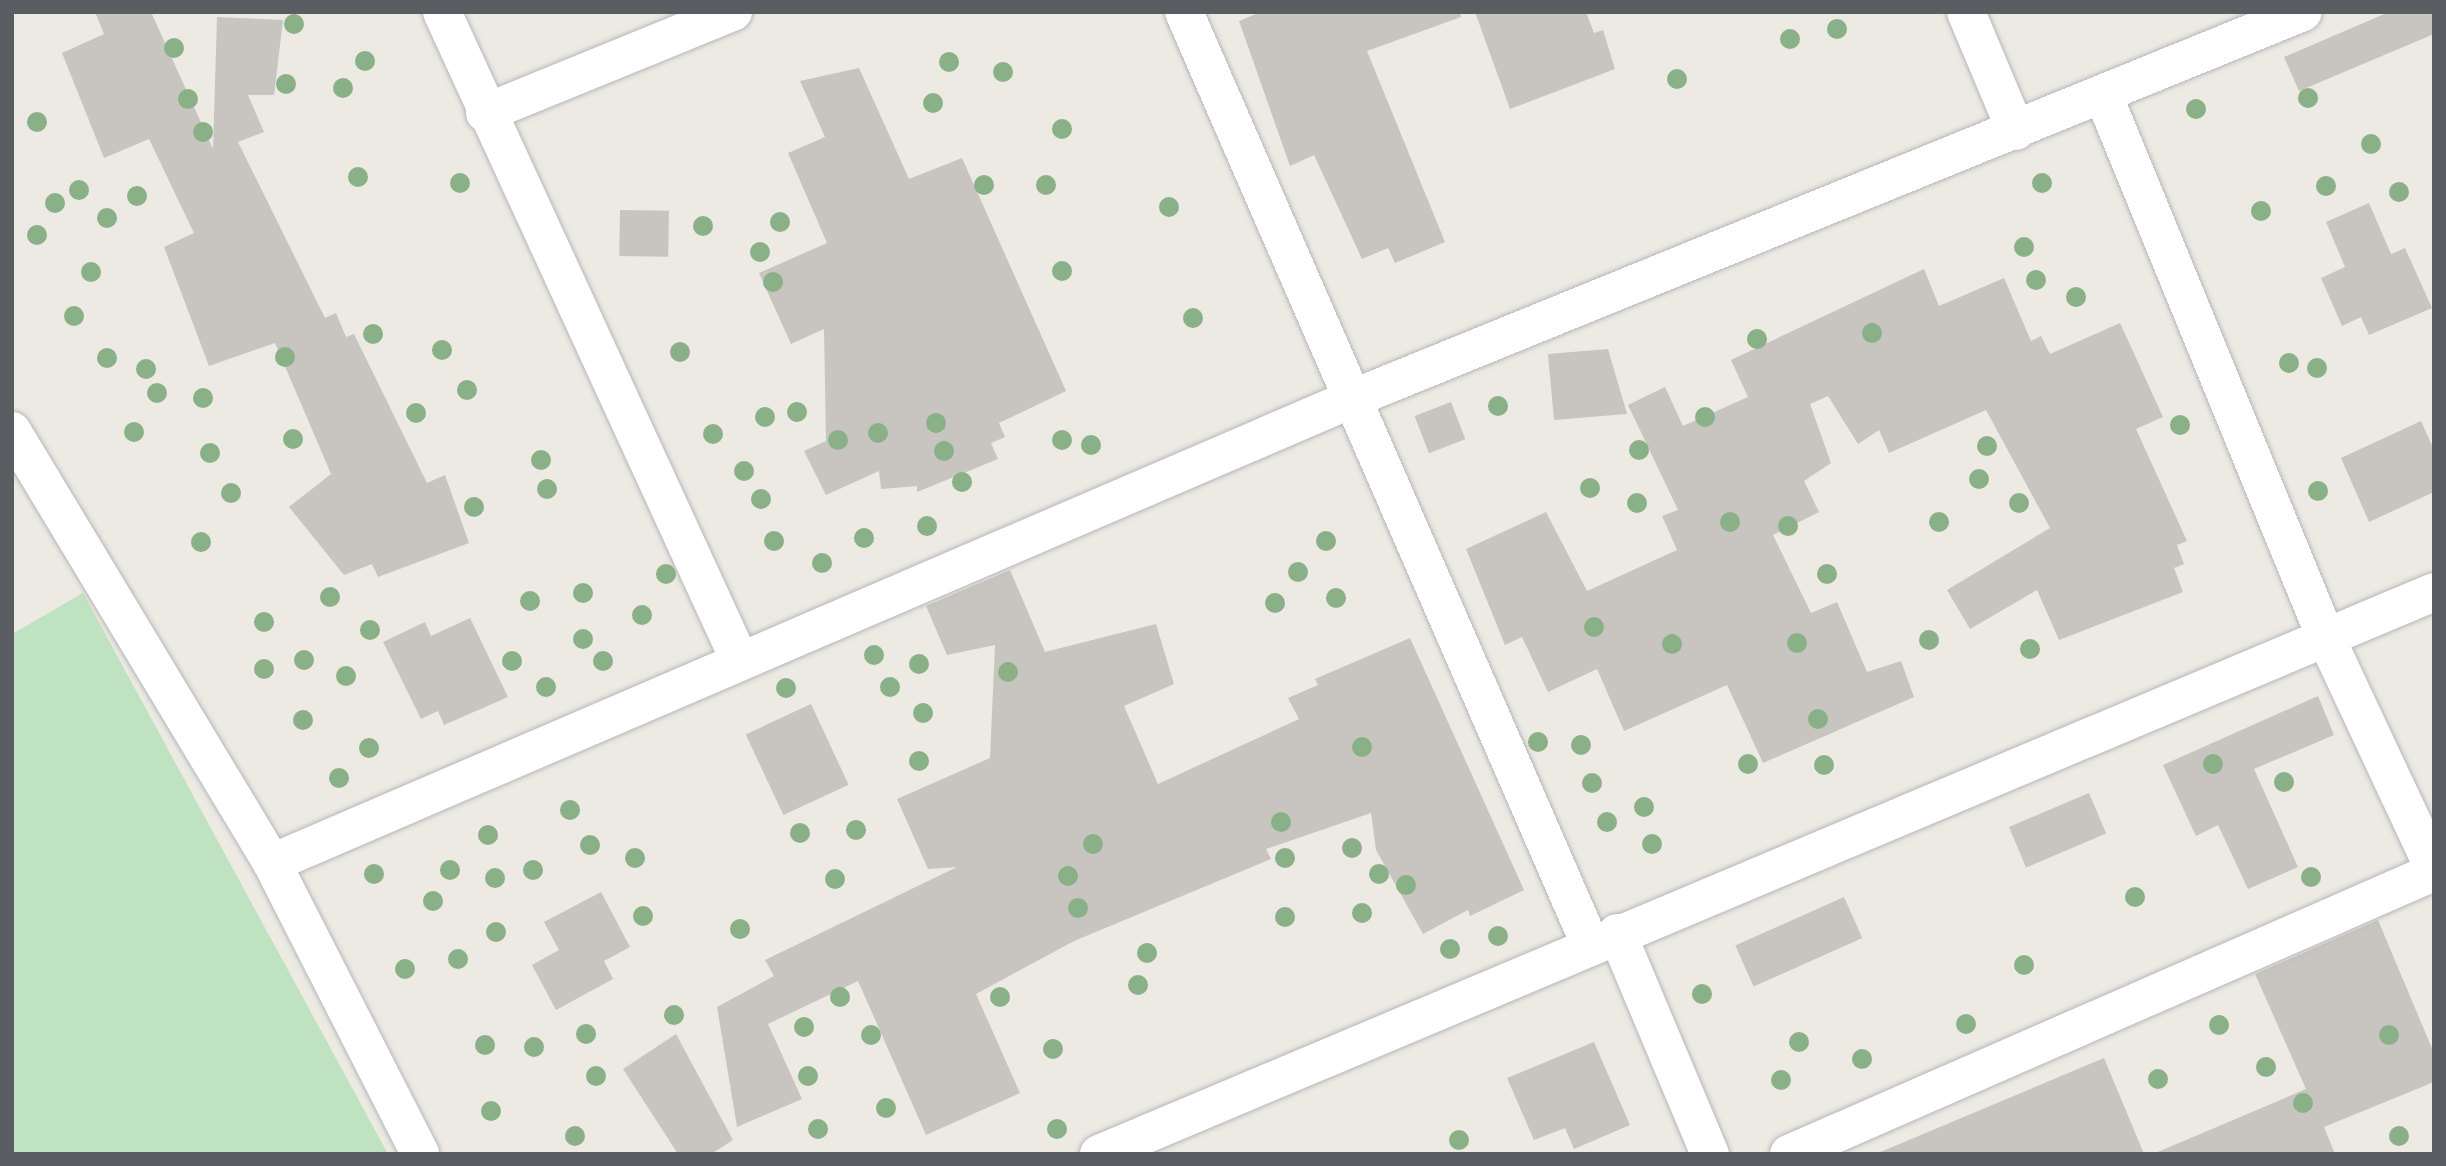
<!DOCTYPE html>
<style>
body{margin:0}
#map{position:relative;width:2446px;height:1166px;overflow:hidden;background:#eceae2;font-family:"Nunito Sans",sans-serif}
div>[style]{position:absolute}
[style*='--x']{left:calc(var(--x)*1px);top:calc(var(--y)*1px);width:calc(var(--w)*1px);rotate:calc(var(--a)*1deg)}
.green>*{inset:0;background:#bfe2c0}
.building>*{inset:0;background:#c8c4bf;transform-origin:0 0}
.roads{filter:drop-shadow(0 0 2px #b4b7bb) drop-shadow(0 0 2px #b4b7bb)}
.minor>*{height:38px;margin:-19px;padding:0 19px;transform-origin:19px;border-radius:19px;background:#fff}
.tertiary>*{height:38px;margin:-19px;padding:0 19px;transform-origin:19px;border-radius:19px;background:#fff}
.trees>*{width:20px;height:20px;margin:-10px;border-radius:50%;background:#8ab088}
span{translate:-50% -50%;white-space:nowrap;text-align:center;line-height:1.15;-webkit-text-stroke:7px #fff;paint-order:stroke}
.frame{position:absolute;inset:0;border:14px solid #5a5d62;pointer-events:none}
</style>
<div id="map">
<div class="green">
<div style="clip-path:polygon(83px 593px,388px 1154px,12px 1154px,12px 634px)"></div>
</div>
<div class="building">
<div style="clip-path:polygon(95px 12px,151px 12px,213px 149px,217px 17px,283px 20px,274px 95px,248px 95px,264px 132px,238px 142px,325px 318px,336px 313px,346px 337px,354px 334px,427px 483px,445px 475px,469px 543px,378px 577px,372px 564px,344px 575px,289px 507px,331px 474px,275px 343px,209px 366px,164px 247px,194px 233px,149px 139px,104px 158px,62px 53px,104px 34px)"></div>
<div style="clip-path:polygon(1261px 12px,1460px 12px,1461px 17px,1367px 51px,1445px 242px,1395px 263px,1388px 248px,1362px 259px,1314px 155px,1290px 166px,1239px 21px)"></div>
<div style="clip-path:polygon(1475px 12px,1586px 12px,1594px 33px,1603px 30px,1615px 69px,1510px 109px)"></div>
<div style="clip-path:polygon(2389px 12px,2434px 12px,2434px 34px,2299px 91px,2284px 57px)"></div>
<div style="clip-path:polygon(859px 68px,909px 179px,962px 158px,1066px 391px,999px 423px,1005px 437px,991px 443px,998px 459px,917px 492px,917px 486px,881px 489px,879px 471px,826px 495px,804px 451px,826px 441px,824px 329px,791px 344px,759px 273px,827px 243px,788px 153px,825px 137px,800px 81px)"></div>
<div style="clip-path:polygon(2369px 203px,2391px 254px,2405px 248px,2432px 308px,2369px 335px,2361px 317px,2342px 326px,2321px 278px,2345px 267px,2326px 222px)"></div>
<div style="left:620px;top:210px;width:49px;height:46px;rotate:1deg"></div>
<div style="clip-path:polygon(1924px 269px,1939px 306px,2004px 278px,2031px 341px,2041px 336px,2050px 354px,2120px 323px,2163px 417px,2136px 429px,2187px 541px,2177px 545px,2184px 564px,2174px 568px,2183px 592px,2059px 640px,2037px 590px,1970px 629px,1947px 590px,2050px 528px,1986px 410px,1889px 453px,1879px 430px,1858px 444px,1828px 396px,1810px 404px,1831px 463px,1804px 481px,1819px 512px,1773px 535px,1811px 613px,1837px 602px,1867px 672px,1901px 661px,1914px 697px,1763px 763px,1727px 685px,1624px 731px,1597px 669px,1548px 692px,1522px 637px,1505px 645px,1466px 549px,1546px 512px,1587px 591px,1677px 550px,1662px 516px,1678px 510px,1628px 405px,1665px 387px,1683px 426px,1748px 397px,1731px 360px)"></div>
<div style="clip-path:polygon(1608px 349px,1627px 414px,1554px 420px,1548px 354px)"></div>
<div style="left:1451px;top:402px;width:40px;height:39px;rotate:69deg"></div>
<div style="clip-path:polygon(2421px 421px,2434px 450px,2434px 492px,2369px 522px,2341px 458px)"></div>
<div style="clip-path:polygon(1010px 570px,1045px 652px,1156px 624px,1174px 684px,1124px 706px,1158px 784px,1299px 719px,1288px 698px,1318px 685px,1315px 679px,1410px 638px,1524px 890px,1470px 916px,1468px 910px,1423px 934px,1376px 850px,1371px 813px,1266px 849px,1271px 859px,1074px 941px,976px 994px,1020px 1093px,926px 1135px,858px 981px,768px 1024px,802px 1099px,737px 1127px,717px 1007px,774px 976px,765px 960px,957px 867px,928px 869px,897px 799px,990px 758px,995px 645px,947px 655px,926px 606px)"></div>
<div style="clip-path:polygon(470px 618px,508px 697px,444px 725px,438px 711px,421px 719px,383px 642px,425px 622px,431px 636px)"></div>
<div style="clip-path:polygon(2318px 696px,2334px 735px,2254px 769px,2298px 867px,2248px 889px,2218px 825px,2196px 836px,2163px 765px)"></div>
<div style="left:811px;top:704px;width:89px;height:72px;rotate:65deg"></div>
<div style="left:2089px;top:793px;width:44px;height:87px;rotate:67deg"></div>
<div style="clip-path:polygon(601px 892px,630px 947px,604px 961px,613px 979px,556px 1010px,532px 965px,559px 950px,544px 922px)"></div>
<div style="left:1844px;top:897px;width:45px;height:119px;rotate:66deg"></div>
<div style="clip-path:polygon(2378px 920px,2434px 1053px,2434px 1082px,2324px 1127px,2335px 1154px,2153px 1154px,2306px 1089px,2255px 974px)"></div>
<div style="clip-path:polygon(676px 1034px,733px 1140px,711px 1154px,678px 1154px,623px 1069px)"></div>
<div style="clip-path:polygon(1594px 1042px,1630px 1125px,1574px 1149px,1565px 1128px,1534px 1140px,1507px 1078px)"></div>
<div style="clip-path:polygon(2104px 1058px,2144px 1154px,1878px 1154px,1878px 1153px)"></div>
</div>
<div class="roads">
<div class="minor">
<div style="--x:442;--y:12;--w:714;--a:65.34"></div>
<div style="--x:1184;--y:12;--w:1017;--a:66.46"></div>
<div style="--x:1966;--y:12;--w:129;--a:67.2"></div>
<div style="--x:2104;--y:97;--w:585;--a:67.69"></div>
<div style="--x:2326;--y:638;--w:255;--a:64.9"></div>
<div style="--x:485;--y:113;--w:268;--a:-22.2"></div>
<div style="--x:272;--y:863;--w:1178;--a:-23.26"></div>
<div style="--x:1354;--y:398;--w:1024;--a:-22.13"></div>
<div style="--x:1617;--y:933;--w:240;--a:67.2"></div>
<div style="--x:1099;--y:1154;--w:1448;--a:-22.83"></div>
<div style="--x:1789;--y:1154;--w:704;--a:-23.62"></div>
</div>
<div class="tertiary">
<div style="--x:12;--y:431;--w:504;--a:58.96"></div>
<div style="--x:272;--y:863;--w:326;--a:63"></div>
</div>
</div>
<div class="trees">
<div style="left:294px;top:24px"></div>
<div style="left:1837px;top:29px"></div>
<div style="left:1790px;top:39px"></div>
<div style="left:174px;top:48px"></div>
<div style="left:365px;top:61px"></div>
<div style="left:949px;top:62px"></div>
<div style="left:1003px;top:72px"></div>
<div style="left:1677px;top:79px"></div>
<div style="left:286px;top:84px"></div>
<div style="left:343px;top:88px"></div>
<div style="left:2308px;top:98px"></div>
<div style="left:188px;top:99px"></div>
<div style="left:933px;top:103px"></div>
<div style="left:2196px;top:109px"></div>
<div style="left:37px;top:122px"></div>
<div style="left:1062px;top:129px"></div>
<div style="left:203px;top:132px"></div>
<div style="left:2371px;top:144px"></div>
<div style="left:358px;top:177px"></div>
<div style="left:460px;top:183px"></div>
<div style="left:2042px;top:183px"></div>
<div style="left:984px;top:185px"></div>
<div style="left:1046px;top:185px"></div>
<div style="left:2326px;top:186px"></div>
<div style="left:79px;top:190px"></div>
<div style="left:2399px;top:192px"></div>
<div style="left:137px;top:196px"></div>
<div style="left:55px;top:203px"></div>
<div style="left:1169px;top:207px"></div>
<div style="left:2261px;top:211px"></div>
<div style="left:107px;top:218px"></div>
<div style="left:780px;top:222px"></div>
<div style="left:703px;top:226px"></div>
<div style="left:37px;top:235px"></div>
<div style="left:2024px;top:247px"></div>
<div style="left:760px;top:252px"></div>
<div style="left:1062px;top:271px"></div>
<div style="left:91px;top:272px"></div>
<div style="left:2036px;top:280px"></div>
<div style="left:773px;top:282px"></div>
<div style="left:2076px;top:297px"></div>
<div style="left:74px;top:316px"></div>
<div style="left:1193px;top:318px"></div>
<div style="left:1872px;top:333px"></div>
<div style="left:373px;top:334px"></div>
<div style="left:1757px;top:339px"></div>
<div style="left:442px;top:350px"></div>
<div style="left:680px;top:352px"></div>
<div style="left:285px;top:357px"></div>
<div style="left:107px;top:358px"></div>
<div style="left:2289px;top:363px"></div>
<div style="left:2317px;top:368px"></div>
<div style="left:146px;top:369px"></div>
<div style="left:467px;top:390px"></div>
<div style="left:157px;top:393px"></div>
<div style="left:203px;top:398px"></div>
<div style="left:1498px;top:406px"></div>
<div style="left:797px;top:412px"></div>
<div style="left:416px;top:413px"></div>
<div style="left:765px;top:417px"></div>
<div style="left:1705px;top:417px"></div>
<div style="left:936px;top:423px"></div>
<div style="left:2180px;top:425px"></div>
<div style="left:134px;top:432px"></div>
<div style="left:878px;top:433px"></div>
<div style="left:713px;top:434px"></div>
<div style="left:293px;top:439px"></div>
<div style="left:838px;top:440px"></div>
<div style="left:1062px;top:440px"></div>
<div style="left:1091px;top:445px"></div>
<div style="left:1987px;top:446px"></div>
<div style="left:1639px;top:450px"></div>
<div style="left:944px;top:451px"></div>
<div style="left:210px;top:453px"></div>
<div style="left:541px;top:460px"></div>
<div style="left:744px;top:471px"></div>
<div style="left:1979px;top:479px"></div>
<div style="left:962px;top:482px"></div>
<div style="left:1590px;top:488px"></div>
<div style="left:547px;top:489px"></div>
<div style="left:2318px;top:491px"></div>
<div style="left:231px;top:493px"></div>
<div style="left:761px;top:499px"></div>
<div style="left:1637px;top:503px"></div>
<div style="left:2019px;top:503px"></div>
<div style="left:474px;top:507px"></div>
<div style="left:1730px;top:522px"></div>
<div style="left:1939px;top:522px"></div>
<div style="left:927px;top:526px"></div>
<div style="left:1788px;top:526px"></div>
<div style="left:864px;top:538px"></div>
<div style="left:774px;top:541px"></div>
<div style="left:1326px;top:541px"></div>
<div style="left:201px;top:542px"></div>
<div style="left:822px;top:563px"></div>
<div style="left:1298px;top:572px"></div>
<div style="left:666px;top:574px"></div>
<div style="left:1827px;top:574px"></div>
<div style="left:583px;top:593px"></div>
<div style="left:330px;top:597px"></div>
<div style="left:1336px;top:598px"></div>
<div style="left:530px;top:601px"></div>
<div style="left:1275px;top:603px"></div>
<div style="left:642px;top:615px"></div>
<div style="left:264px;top:622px"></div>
<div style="left:1594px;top:627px"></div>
<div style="left:370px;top:630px"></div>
<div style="left:583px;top:639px"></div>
<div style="left:1929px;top:640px"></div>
<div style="left:1797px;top:643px"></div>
<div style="left:1672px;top:644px"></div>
<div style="left:2030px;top:649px"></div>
<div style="left:874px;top:655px"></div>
<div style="left:304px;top:660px"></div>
<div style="left:512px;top:661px"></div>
<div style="left:603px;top:661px"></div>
<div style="left:919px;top:664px"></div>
<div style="left:264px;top:669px"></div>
<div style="left:1008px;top:672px"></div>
<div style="left:346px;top:676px"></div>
<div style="left:546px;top:687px"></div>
<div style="left:890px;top:687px"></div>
<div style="left:786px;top:688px"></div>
<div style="left:923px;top:713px"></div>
<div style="left:1818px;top:719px"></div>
<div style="left:303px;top:720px"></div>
<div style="left:1538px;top:742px"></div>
<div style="left:1581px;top:745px"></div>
<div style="left:1362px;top:747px"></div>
<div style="left:369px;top:748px"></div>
<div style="left:919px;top:761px"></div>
<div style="left:1748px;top:764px"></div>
<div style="left:2213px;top:764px"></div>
<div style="left:1824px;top:765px"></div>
<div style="left:339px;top:778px"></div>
<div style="left:2284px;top:782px"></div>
<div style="left:1592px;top:783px"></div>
<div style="left:1644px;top:807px"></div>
<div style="left:570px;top:810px"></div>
<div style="left:1281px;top:822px"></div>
<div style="left:1607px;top:822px"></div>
<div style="left:856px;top:830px"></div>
<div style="left:800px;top:833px"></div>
<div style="left:488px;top:835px"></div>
<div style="left:1093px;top:844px"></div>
<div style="left:1652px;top:844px"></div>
<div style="left:590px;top:845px"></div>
<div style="left:1352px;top:848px"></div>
<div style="left:635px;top:858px"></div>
<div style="left:1285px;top:858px"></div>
<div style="left:450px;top:870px"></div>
<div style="left:533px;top:870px"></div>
<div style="left:374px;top:874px"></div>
<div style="left:1379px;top:874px"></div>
<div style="left:1068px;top:876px"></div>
<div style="left:2311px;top:877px"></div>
<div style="left:495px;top:878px"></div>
<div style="left:835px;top:879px"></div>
<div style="left:1406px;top:885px"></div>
<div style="left:2135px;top:897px"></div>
<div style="left:433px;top:901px"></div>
<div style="left:1078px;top:908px"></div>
<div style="left:1362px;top:913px"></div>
<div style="left:643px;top:916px"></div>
<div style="left:1285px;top:917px"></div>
<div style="left:740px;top:929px"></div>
<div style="left:496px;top:932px"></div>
<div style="left:1498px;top:936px"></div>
<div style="left:1450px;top:949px"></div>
<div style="left:1147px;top:953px"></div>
<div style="left:458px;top:959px"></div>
<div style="left:2024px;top:965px"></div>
<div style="left:405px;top:969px"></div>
<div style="left:1138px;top:985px"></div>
<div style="left:1702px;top:994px"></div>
<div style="left:840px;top:997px"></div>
<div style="left:1000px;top:997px"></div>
<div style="left:674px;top:1015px"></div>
<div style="left:1966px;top:1024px"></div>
<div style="left:2219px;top:1025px"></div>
<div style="left:804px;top:1027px"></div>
<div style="left:586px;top:1034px"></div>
<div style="left:871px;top:1035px"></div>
<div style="left:2389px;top:1035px"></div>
<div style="left:1799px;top:1042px"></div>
<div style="left:485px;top:1045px"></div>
<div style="left:534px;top:1047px"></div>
<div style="left:1053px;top:1049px"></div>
<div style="left:1862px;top:1059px"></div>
<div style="left:2266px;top:1067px"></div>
<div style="left:596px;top:1076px"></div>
<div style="left:808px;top:1076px"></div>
<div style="left:2158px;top:1079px"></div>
<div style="left:1781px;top:1080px"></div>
<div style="left:2303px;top:1103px"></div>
<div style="left:886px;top:1108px"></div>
<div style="left:491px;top:1111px"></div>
<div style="left:818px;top:1129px"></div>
<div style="left:1057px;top:1129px"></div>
<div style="left:575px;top:1136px"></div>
<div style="left:2399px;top:1136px"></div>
<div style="left:1459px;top:1140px"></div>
</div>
<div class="frame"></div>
</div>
